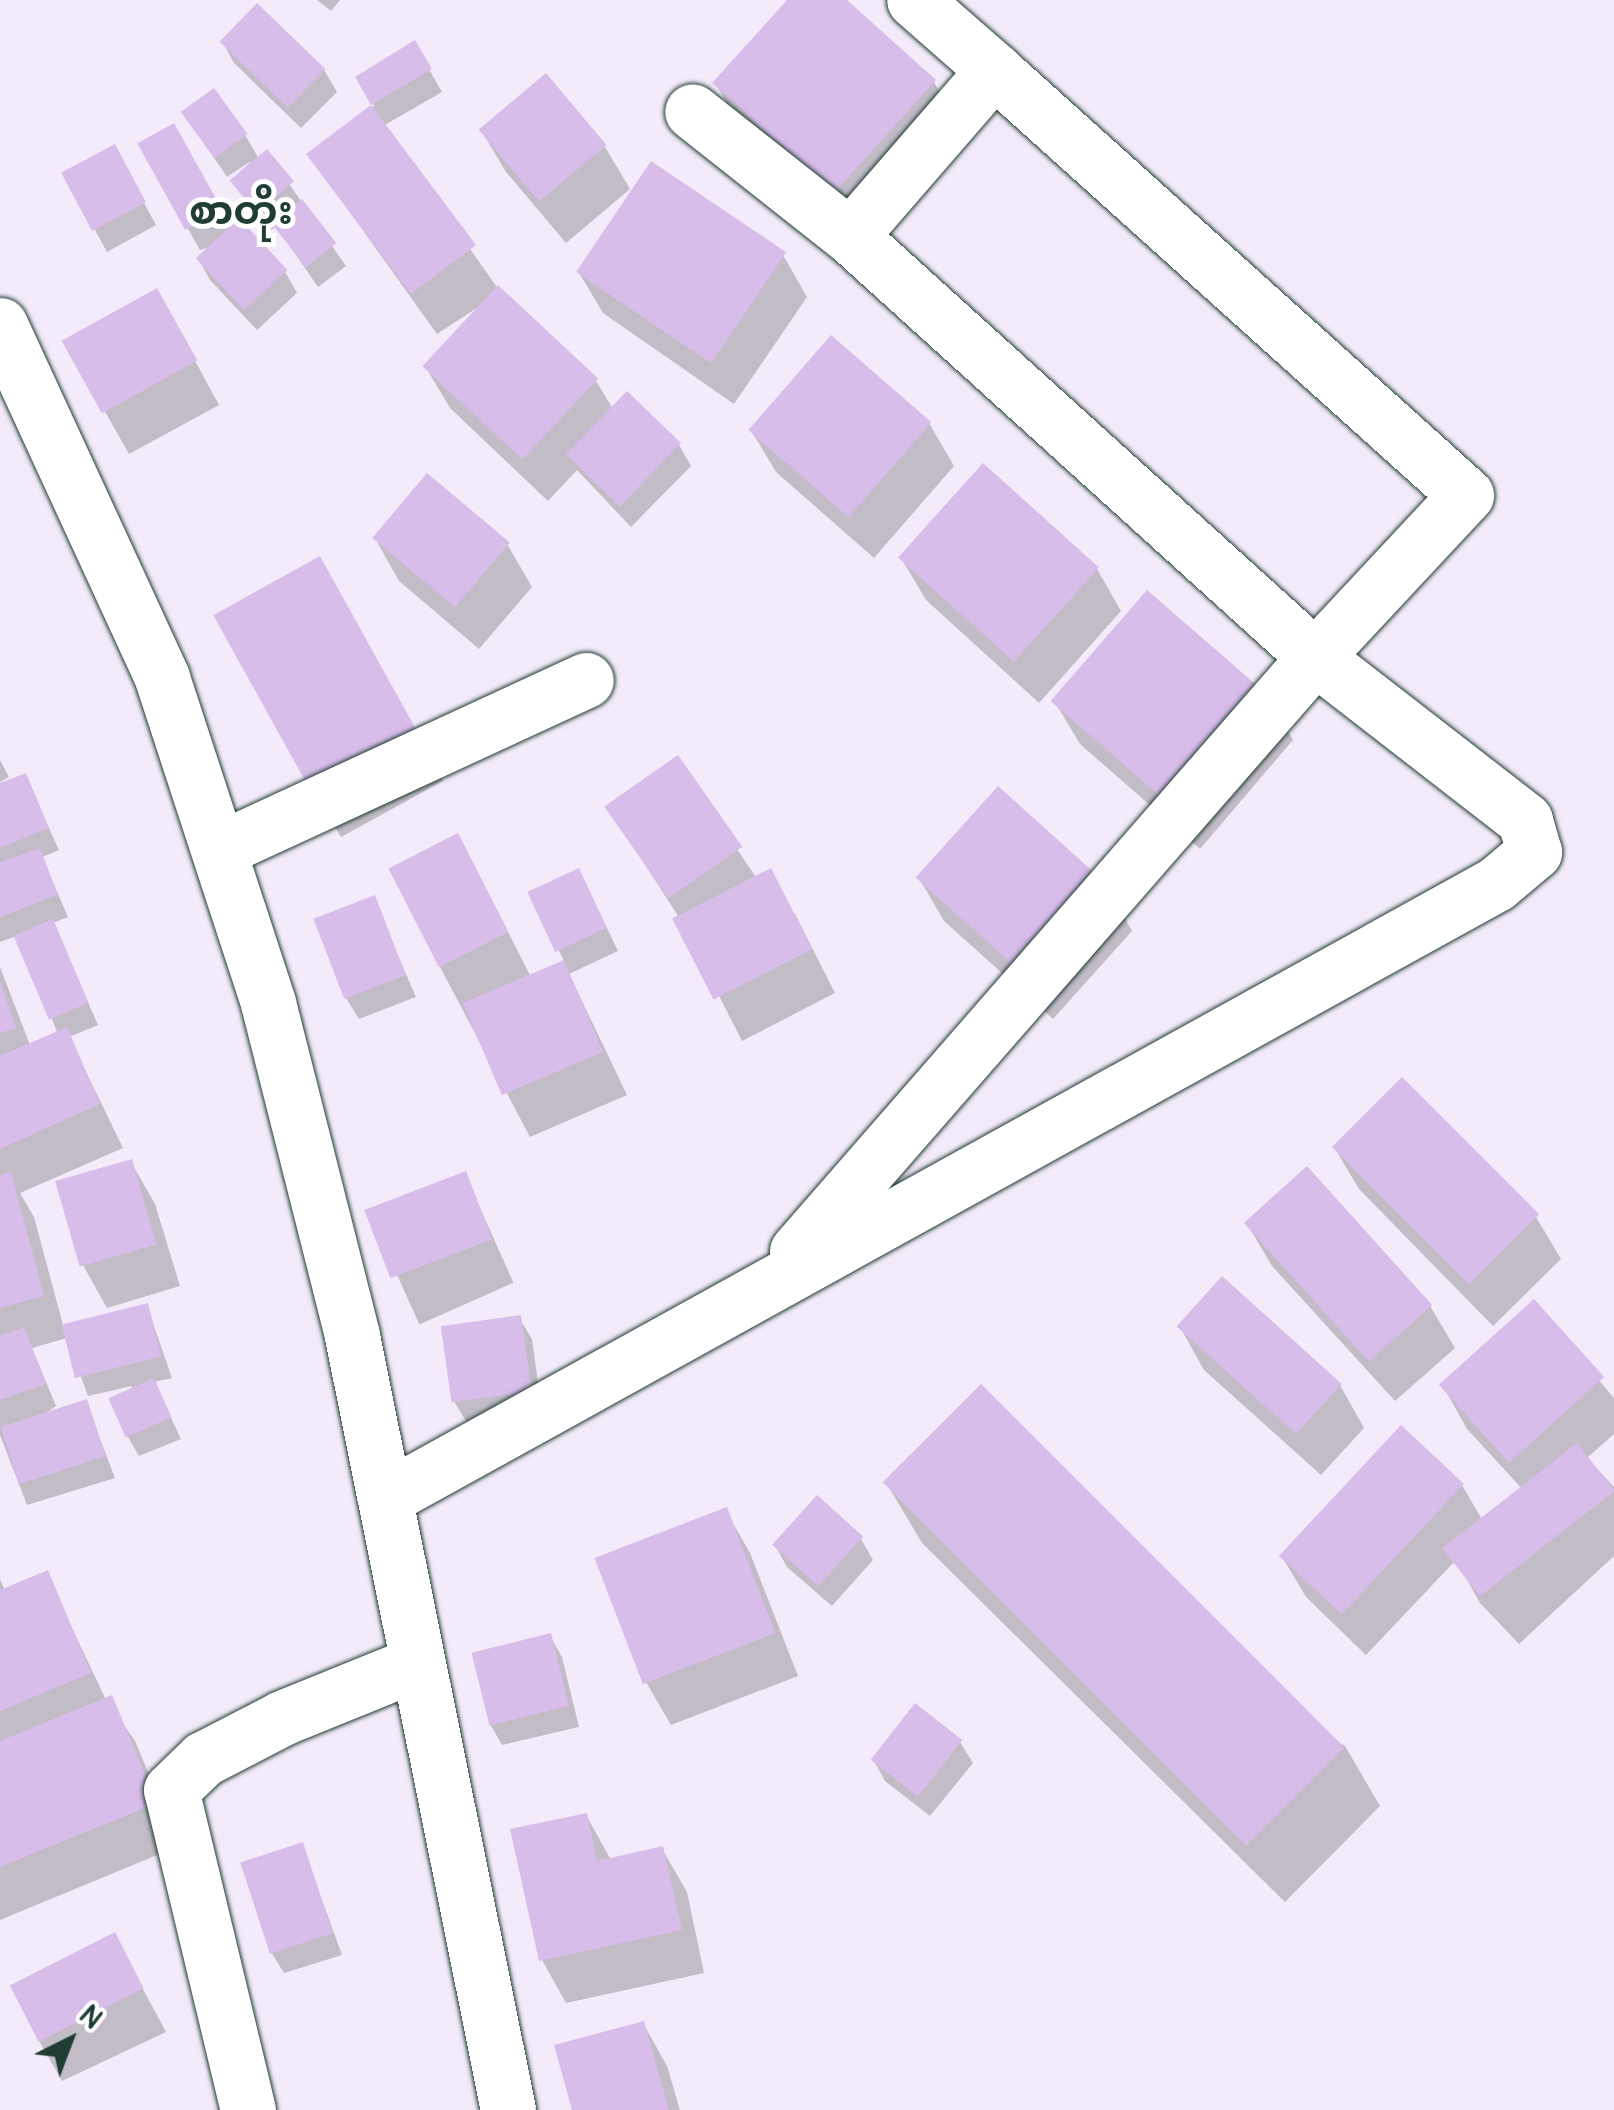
<!DOCTYPE html>
<meta charset="utf-8">
<style>
body{margin:0}
#map{position:relative;width:1614px;height:2110px;overflow:hidden;background:#f3ebf9;font-family:Pangolin,"Noto Sans Myanmar",sans-serif}
div>[style]{position:absolute}
[style*='--x']{left:calc(var(--x)*1px);top:calc(var(--y)*1px);width:calc(var(--w)*1px);rotate:calc(var(--a)*1deg)}
.shadow>*{inset:0;background:#0003;transform-origin:0 0}
.building>*{inset:0;background:#d8bcea;transform-origin:0 0}
.roads{filter:drop-shadow(0 0 2px #1f3d34) drop-shadow(0 0 2px #1f3d34)}
.minor>*{height:55px;margin:-27.5px;padding:0 27.5px;transform-origin:27.5px;border-radius:27.5px;background:#fff}
span{translate:-50% -50%;white-space:nowrap;text-align:center;line-height:1.15;-webkit-text-stroke:10px #fff;paint-order:stroke}
.quarter-label{font-size:40px;color:#1f3d34;font-weight:700}
.north{position:absolute;left:20px;top:1990px;width:100px;height:100px;-webkit-text-stroke:8px #fff;paint-order:stroke;rotate:42deg;font-size:28px;font-weight:700;line-height:40px;text-align:center;color:#1f3d34}
.north::after{content:'';display:block;margin:auto;width:35px;height:45px;background:#1f3d34;clip-path:polygon(50% 0,100% 100%,50% 72%,0 100%)}
</style>
<div id="map">
<div class="shadow">
<div style="clip-path:polygon(317px 0,340px 0,331px 11px)"></div>
<div style="clip-path:polygon(790px 0,843px 0,934px 82px,958px 124px,860px 233px,740px 125px,715px 83px)"></div>
<div style="clip-path:polygon(222px 41px,324px 70px,337px 92px,301px 128px,234px 63px)"></div>
<div style="clip-path:polygon(414px 43px,442px 92px,383px 126px,499px 290px,596px 381px,613px 409px,627px 394px,679px 445px,691px 466px,631px 527px,577px 470px,548px 501px,450px 408px,425px 366px,486px 302px,437px 334px,309px 155px,374px 106px,358px 78px)"></div>
<div style="clip-path:polygon(545px 76px,605px 147px,630px 189px,566px 243px,506px 172px,481px 130px)"></div>
<div style="clip-path:polygon(184px 113px,245px 135px,259px 159px,267px 152px,346px 266px,318px 287px,276px 226px,269px 232px,233px 181px,251px 161px,227px 177px)"></div>
<div style="clip-path:polygon(173px 127px,230px 229px,285px 272px,297px 293px,257px 330px,210px 280px,198px 258px,210px 247px,200px 250px,140px 144px)"></div>
<div style="clip-path:polygon(114px 148px,156px 225px,107px 252px,95px 230px)"></div>
<div style="clip-path:polygon(783px 255px,807px 297px,734px 404px,603px 313px,578px 271px)"></div>
<div style="clip-path:polygon(180px 333px,219px 405px,129px 454px,65px 341px)"></div>
<div style="clip-path:polygon(929px 423px,954px 466px,874px 558px,776px 472px,751px 430px)"></div>
<div style="clip-path:polygon(375px 538px,507px 544px,532px 587px,479px 649px,399px 581px)"></div>
<div style="clip-path:polygon(901px 558px,1097px 569px,1121px 611px,1039px 703px,926px 600px)"></div>
<div style="clip-path:polygon(344px 601px,443px 781px,341px 837px,316px 794px)"></div>
<div style="clip-path:polygon(1268px 697px,1293px 740px,1200px 849px,1080px 744px,1055px 702px)"></div>
<div style="clip-path:polygon(677px 759px,757px 879px,795px 914px,835px 993px,742px 1041px,680px 919px,608px 807px)"></div>
<div style="clip-path:polygon(0 760px,9px 777px,0 782px)"></div>
<div style="clip-path:polygon(25px 776px,59px 850px,42px 857px,68px 917px,53px 923px,98px 1025px,69px 1037px,123px 1148px,20px 1193px,34px 1217px,63px 1325px,147px 1306px,172px 1378px,154px 1382px,181px 1439px,139px 1456px,127px 1435px,132px 1386px,88px 1396px,67px 1338px,32px 1348px,56px 1406px,42px 1416px,86px 1402px,115px 1478px,27px 1505px,0 1435px,0 967px,30px 1045px,58px 1034px,17px 936px,0 942px,0 783px)"></div>
<div style="clip-path:polygon(919px 878px,1108px 888px,1132px 931px,1053px 1019px,944px 921px)"></div>
<div style="clip-path:polygon(481px 879px,531px 977px,565px 963px,531px 894px,590px 893px,618px 951px,569px 974px,627px 1095px,530px 1137px,440px 967px)"></div>
<div style="clip-path:polygon(373px 898px,416px 997px,359px 1019px,346px 998px)"></div>
<div style="clip-path:polygon(1402px 1080px,1536px 1217px,1561px 1259px,1493px 1326px,1359px 1189px,1334px 1147px)"></div>
<div style="clip-path:polygon(131px 1162px,155px 1204px,180px 1286px,107px 1308px,83px 1265px)"></div>
<div style="left:465px;top:1174px;width:119px;height:103px;rotate:66deg"></div>
<div style="clip-path:polygon(1247px 1224px,1430px 1306px,1455px 1348px,1395px 1401px,1272px 1266px)"></div>
<div style="clip-path:polygon(1534px 1303px,1614px 1398px,1614px 1434px,1587px 1458px,1614px 1487px,1614px 1556px,1519px 1644px,1480px 1603px,1456px 1560px,1366px 1655px,1306px 1597px,1281px 1555px,1462px 1485px,1488px 1530px,1527px 1494px,1467px 1429px,1443px 1386px)"></div>
<div style="clip-path:polygon(519px 1318px,532px 1339px,542px 1412px,467px 1423px,454px 1401px)"></div>
<div style="clip-path:polygon(1180px 1327px,1340px 1385px,1364px 1428px,1321px 1475px,1204px 1370px)"></div>
<div style="clip-path:polygon(887px 1484px,1345px 1746px,1380px 1806px,1285px 1902px,922px 1543px)"></div>
<div style="clip-path:polygon(726px 1511px,750px 1553px,798px 1676px,671px 1725px,646px 1682px)"></div>
<div style="clip-path:polygon(861px 1539px,873px 1560px,832px 1606px,787px 1567px,775px 1545px)"></div>
<div style="clip-path:polygon(46px 1573px,106px 1700px,135px 1741px,179px 1846px,0 1920px,0 1579px,5px 1591px)"></div>
<div style="clip-path:polygon(550px 1636px,562px 1657px,579px 1727px,502px 1745px,490px 1724px)"></div>
<div style="clip-path:polygon(960px 1742px,973px 1763px,930px 1816px,885px 1781px,873px 1759px)"></div>
<div style="clip-path:polygon(586px 1815px,611px 1860px,662px 1849px,687px 1892px,704px 1973px,566px 2003px,542px 1960px)"></div>
<div style="clip-path:polygon(302px 1845px,342px 1955px,284px 1973px,271px 1952px)"></div>
<div style="clip-path:polygon(114px 1935px,166px 2032px,62px 2081px,38px 2039px)"></div>
<div style="clip-path:polygon(643px 2023px,667px 2066px,680px 2110px,575px 2110px)"></div>
</div>
<div class="building">
<div style="clip-path:polygon(787px 0,847px 0,936px 80px,834px 193px,712px 83px)"></div>
<div style="left:257px;top:3px;width:95px;height:54px;rotate:44deg"></div>
<div style="clip-path:polygon(415px 40px,432px 69px,371px 105px,476px 245px,411px 294px,306px 154px,371px 105px,355px 77px)"></div>
<div style="left:546px;top:73px;width:94px;height:88px;rotate:50deg"></div>
<div style="left:214px;top:88px;width:57px;height:41px;rotate:54deg"></div>
<div style="left:174px;top:123px;width:99px;height:42px;rotate:61deg"></div>
<div style="left:115px;top:144px;width:66px;height:61px;rotate:62deg"></div>
<div style="left:267px;top:149px;width:42px;height:49px;rotate:50deg"></div>
<div style="left:651px;top:161px;width:163px;height:134px;rotate:34deg"></div>
<div style="left:302px;top:199px;width:56px;height:39px;rotate:52deg"></div>
<div style="left:239px;top:218px;width:71px;height:59px;rotate:47deg"></div>
<div style="left:498px;top:285px;width:137px;height:111px;rotate:43deg"></div>
<div style="left:157px;top:288px;width:83px;height:109px;rotate:61deg"></div>
<div style="left:831px;top:335px;width:133px;height:126px;rotate:41deg"></div>
<div style="left:627px;top:391px;width:75px;height:88px;rotate:44deg"></div>
<div style="left:983px;top:463px;width:156px;height:127px;rotate:42deg"></div>
<div style="left:427px;top:473px;width:108px;height:85px;rotate:40deg"></div>
<div style="left:320px;top:556px;width:208px;height:122px;rotate:61deg"></div>
<div style="left:1147px;top:590px;width:162px;height:147px;rotate:41deg"></div>
<div style="left:678px;top:755px;width:112px;height:90px;rotate:55deg"></div>
<div style="clip-path:polygon(26px 773px,49px 828px,0 848px,0 783px)"></div>
<div style="left:998px;top:786px;width:151px;height:123px;rotate:42deg"></div>
<div style="left:458px;top:833px;width:111px;height:78px;rotate:63deg"></div>
<div style="clip-path:polygon(40px 848px,58px 895px,0 917px,0 862px)"></div>
<div style="left:579px;top:868px;width:66px;height:57px;rotate:65deg"></div>
<div style="left:771px;top:868px;width:91px;height:111px;rotate:63deg"></div>
<div style="left:375px;top:895px;width:86px;height:66px;rotate:69deg"></div>
<div style="left:53px;top:919px;width:91px;height:43px;rotate:67deg"></div>
<div style="left:564px;top:960px;width:100px;height:110px;rotate:67deg"></div>
<div style="clip-path:polygon(0 981px,16px 1028px,0 1033px)"></div>
<div style="clip-path:polygon(67px 1027px,100px 1104px,0 1149px,0 1056px)"></div>
<div style="left:1402px;top:1077px;width:194px;height:99px;rotate:45deg"></div>
<div style="left:132px;top:1159px;width:89px;height:80px;rotate:74deg"></div>
<div style="left:1307px;top:1166px;width:187px;height:85px;rotate:48deg"></div>
<div style="left:466px;top:1171px;width:73px;height:109px;rotate:69deg"></div>
<div style="clip-path:polygon(11px 1172px,44px 1296px,0 1308px,0 1175px)"></div>
<div style="left:1222px;top:1276px;width:161px;height:68px;rotate:42deg"></div>
<div style="left:1534px;top:1299px;width:105px;height:128px;rotate:48deg"></div>
<div style="left:148px;top:1303px;width:55px;height:89px;rotate:76deg"></div>
<div style="left:521px;top:1315px;width:77px;height:81px;rotate:82deg"></div>
<div style="clip-path:polygon(24px 1327px,46px 1384px,0 1400px,0 1336px)"></div>
<div style="left:154px;top:1378px;width:43px;height:50px;rotate:66deg"></div>
<div style="left:981px;top:1384px;width:514px;height:139px;rotate:45deg"></div>
<div style="left:87px;top:1399px;width:60px;height:91px;rotate:72deg"></div>
<div style="left:1401px;top:1425px;width:86px;height:179px;rotate:43deg"></div>
<div style="left:1577px;top:1443px;width:61px;height:171px;rotate:52deg"></div>
<div style="left:817px;top:1495px;width:62px;height:67px;rotate:42deg"></div>
<div style="left:727px;top:1507px;width:135px;height:142px;rotate:69deg"></div>
<div style="clip-path:polygon(48px 1570px,91px 1673px,0 1711px,0 1590px)"></div>
<div style="left:551px;top:1633px;width:75px;height:82px;rotate:76deg"></div>
<div style="clip-path:polygon(112px 1695px,157px 1803px,0 1867px,0 1741px)"></div>
<div style="left:915px;top:1703px;width:60px;height:72px;rotate:38deg"></div>
<div style="clip-path:polygon(587px 1813px,597px 1861px,663px 1846px,682px 1930px,539px 1961px,510px 1829px)"></div>
<div style="left:303px;top:1842px;width:96px;height:66px;rotate:72deg"></div>
<div style="left:115px;top:1932px;width:63px;height:118px;rotate:63deg"></div>
<div style="clip-path:polygon(644px 2021px,669px 2110px,572px 2110px,554px 2045px)"></div>
</div>
<div class="roads">
<div class="minor">
<div style="--x:850;--y:236;--w:220;--a:-49.1"></div>
<div style="--x:994;--y:70;--w:106;--a:-138.8"></div>
<div style="--x:0;--y:325;--w:388;--a:65.3"></div>
<div style="--x:162;--y:678;--w:342;--a:71.9"></div>
<div style="--x:268;--y:1003;--w:343;--a:75.8"></div>
<div style="--x:352;--y:1336;--w:790;--a:78.6"></div>
<div style="--x:220;--y:849;--w:403;--a:-24.8"></div>
<div style="--x:797;--y:1251;--w:788;--a:-48.91"></div>
<div style="--x:1315;--y:657;--w:221;--a:-47"></div>
<div style="--x:1466;--y:495;--w:635;--a:-138"></div>
<div style="--x:385;--y:1498;--w:1269;--a:-28.93"></div>
<div style="--x:1496;--y:884;--w:50;--a:-40.1"></div>
<div style="--x:1534;--y:852;--w:33;--a:-106"></div>
<div style="--x:1525;--y:820;--w:266;--a:-142.2"></div>
<div style="--x:1315;--y:657;--w:627;--a:-137.84"></div>
<div style="--x:850;--y:236;--w:201;--a:-141.7"></div>
<div style="--x:248;--y:2110;--w:329;--a:-103.5"></div>
<div style="--x:171;--y:1790;--w:45;--a:-44.1"></div>
<div style="--x:203;--y:1759;--w:89;--a:-27.4"></div>
<div style="--x:282;--y:1718;--w:144;--a:-22.1"></div>
</div>
</div>
<div class="quarter-label">
<span style="left:241px;top:212px">စာတိုး</span>
</div>
<div class="north">N</div>
</div>
